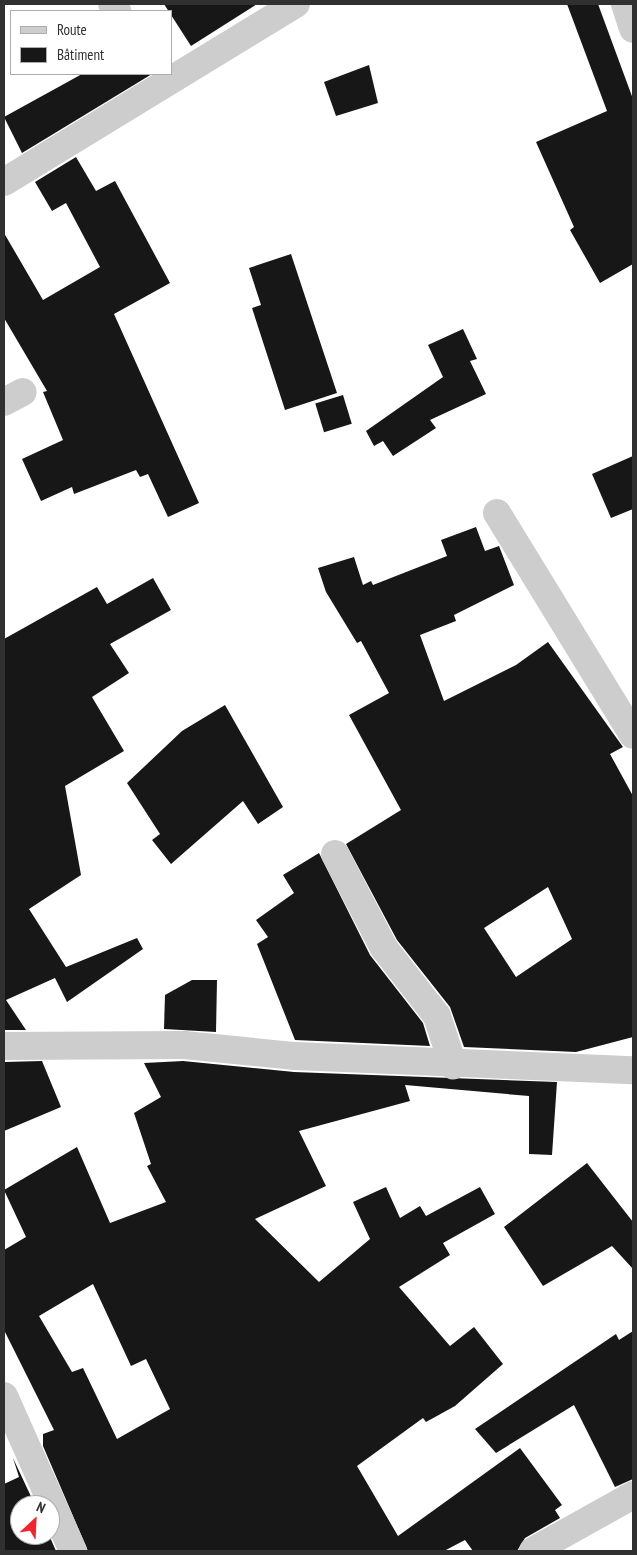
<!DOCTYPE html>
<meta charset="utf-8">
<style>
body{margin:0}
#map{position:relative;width:637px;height:1555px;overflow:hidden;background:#fff;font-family:"PT Sans Narrow",sans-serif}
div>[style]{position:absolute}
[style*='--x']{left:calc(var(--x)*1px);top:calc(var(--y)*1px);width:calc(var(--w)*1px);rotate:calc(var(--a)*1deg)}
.building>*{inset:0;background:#171717;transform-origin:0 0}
.street>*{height:28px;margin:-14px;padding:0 14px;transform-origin:14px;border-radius:14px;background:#cdcdcd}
span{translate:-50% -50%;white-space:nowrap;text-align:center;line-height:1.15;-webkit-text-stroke:5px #fff;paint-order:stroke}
.frame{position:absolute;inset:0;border:5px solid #303030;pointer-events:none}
.legend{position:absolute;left:10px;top:10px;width:162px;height:65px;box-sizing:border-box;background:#fff;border:1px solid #acacac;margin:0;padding:6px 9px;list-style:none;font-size:15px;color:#303030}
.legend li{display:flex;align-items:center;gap:10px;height:25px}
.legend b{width:25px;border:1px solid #acacac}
.north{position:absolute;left:10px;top:1495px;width:50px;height:50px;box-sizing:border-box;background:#fff;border:1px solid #acacac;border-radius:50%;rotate:25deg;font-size:14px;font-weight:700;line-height:20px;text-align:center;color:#303030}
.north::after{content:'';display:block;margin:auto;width:18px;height:22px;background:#f5242c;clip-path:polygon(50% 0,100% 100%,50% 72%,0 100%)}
</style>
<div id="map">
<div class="building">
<div style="clip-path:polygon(164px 4px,257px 4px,191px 46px)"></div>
<div style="clip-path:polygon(567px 4px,598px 4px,633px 99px,633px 264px,600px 283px,570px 230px,574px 227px,536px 142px,607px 111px)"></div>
<div style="clip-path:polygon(369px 65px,378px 103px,336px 116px,324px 82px)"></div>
<div style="clip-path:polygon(82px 74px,152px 74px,22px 153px,4px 117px)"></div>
<div style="clip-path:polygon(76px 157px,96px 191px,115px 181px,170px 283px,114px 314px,199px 503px,168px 517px,148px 474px,140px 477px,136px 470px,74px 494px,72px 487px,41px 501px,22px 459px,63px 440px,43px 392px,47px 391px,4px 318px,4px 233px,43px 300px,100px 267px,66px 203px,52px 211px,35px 182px)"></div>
<div style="clip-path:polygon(291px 254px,337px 393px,285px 410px,252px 308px,261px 305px,249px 268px)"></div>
<div style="clip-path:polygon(463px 329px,477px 359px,470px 361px,486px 394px,430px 420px,436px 428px,393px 456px,383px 441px,374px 446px,366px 431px,443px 377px,428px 345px)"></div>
<div style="left:343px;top:395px;width:30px;height:29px;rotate:73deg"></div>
<div style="clip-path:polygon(633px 456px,633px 509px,611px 518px,592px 474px)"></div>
<div style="clip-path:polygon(evenodd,476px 527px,485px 551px,499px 546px,514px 585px,454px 615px,456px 621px,420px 635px,444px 701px,516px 665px,548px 642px,623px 747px,610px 754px,633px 796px,633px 1037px,576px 1052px,464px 1047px,450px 1007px,397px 940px,346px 844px,401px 810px,349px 715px,389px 693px,361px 641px,357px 643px,326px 592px,318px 568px,354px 557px,363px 585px,371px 581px,373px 585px,447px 556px,441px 540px,476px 527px,548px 887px,572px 939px,516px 977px,484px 928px,548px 887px)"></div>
<div style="clip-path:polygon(153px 578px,171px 610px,110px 644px,129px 673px,92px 697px,124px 751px,65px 786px,81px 875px,29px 909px,66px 967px,137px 938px,143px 949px,67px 1002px,55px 978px,6px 1000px,26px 1030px,4px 1030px,4px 639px,97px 587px,107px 604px)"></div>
<div style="clip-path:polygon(225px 705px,283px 807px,258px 824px,243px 801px,171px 864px,152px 840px,160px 834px,127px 783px,182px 731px)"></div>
<div style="clip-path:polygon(319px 853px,370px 955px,423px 1023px,430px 1046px,295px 1040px,257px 944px,268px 937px,256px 920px,294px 893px,283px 875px)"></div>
<div style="clip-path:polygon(192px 980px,217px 980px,216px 1032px,164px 1029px,165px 995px)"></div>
<div style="clip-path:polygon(42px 1061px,61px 1107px,4px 1131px,4px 1062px)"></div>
<div style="clip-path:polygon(evenodd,183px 1061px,294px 1072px,557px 1082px,552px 1155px,529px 1154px,529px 1096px,405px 1085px,410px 1101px,299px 1131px,326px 1186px,255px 1219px,319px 1282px,370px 1239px,353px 1202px,386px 1187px,400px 1218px,420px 1206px,426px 1216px,480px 1187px,495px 1214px,443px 1243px,450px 1255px,399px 1287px,450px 1346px,474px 1327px,503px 1364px,455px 1406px,426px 1422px,423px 1418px,357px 1466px,398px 1536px,520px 1448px,562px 1505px,555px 1510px,560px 1518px,525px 1538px,517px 1551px,473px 1551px,465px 1540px,444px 1551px,88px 1551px,43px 1446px,43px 1434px,54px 1430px,4px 1330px,4px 1250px,26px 1237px,4px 1190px,77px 1147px,110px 1223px,166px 1202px,147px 1166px,151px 1164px,134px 1113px,161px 1097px,144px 1063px,183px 1061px,93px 1284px,131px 1366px,146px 1359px,170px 1409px,117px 1439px,83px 1368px,72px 1372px,39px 1316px,93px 1284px)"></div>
<div style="clip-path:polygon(587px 1163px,633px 1222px,633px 1269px,612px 1246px,543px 1286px,504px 1227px)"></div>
<div style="clip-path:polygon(633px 1331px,633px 1479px,615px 1487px,574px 1405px,496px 1453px,475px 1429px,616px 1334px,619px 1340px)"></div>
<div style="clip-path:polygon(13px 1458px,35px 1505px,20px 1505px,20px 1535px,49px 1535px,56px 1551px,4px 1551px,4px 1484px,19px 1477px)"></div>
</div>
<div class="street">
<div style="--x:112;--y:4;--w:9;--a:54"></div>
<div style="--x:625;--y:4;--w:26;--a:72"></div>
<div style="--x:4;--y:182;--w:342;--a:-31.4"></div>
<div style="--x:4;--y:402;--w:21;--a:-28"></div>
<div style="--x:497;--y:513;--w:260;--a:58.5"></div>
<div style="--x:335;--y:854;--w:106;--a:62.5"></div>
<div style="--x:384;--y:948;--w:86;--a:52.1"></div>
<div style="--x:437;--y:1016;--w:52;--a:71.9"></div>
<div style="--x:4;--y:1046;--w:180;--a:-0.3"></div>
<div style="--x:184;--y:1045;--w:112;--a:5.7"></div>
<div style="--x:295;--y:1056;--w:338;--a:2.4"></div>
<div style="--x:4;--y:1396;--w:170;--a:66"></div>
<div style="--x:533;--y:1551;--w:115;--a:-29.2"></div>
</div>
<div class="frame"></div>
<ul class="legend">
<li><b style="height:6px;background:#cdcdcd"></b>Route</li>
<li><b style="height:14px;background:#171717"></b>Bâtiment</li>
</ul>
<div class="north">N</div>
</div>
